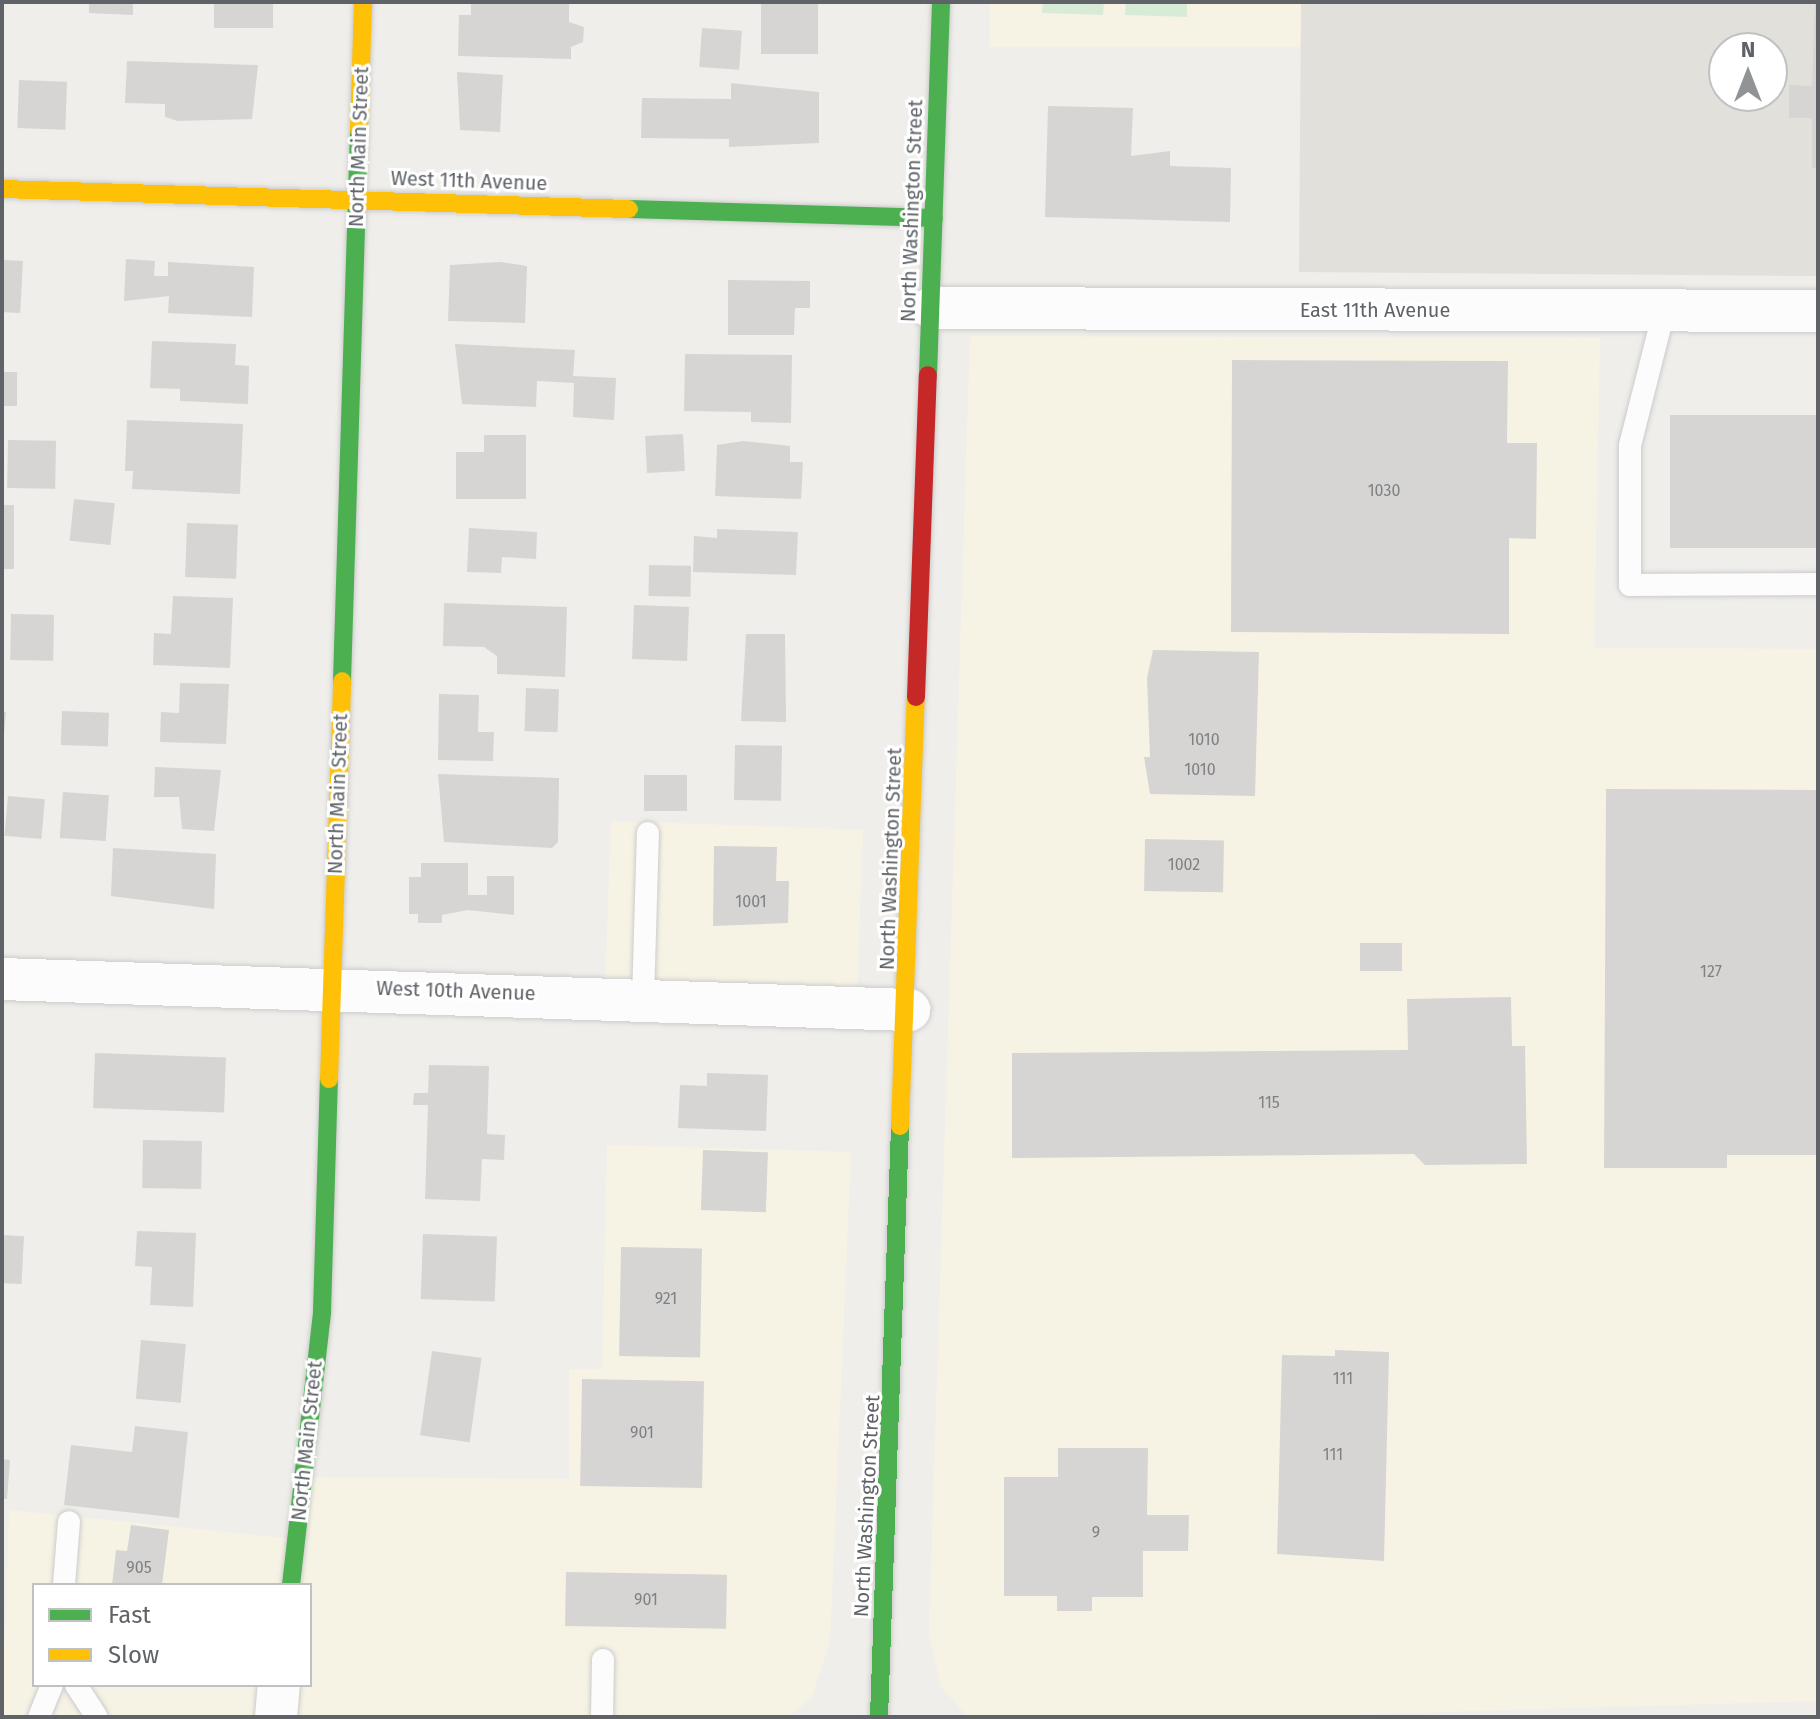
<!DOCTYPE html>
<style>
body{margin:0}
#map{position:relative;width:1820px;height:1719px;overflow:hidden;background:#efeeea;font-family:"Fira Sans",sans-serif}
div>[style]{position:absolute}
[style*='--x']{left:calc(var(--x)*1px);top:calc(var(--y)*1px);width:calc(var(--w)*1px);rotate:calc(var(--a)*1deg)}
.commercial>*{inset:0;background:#f7f3e4;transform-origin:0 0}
.education>*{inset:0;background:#e2e0da}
.green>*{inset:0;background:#d8ebd6}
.building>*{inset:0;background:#d6d5d3;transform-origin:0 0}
.roads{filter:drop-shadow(0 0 2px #cbcccc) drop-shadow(0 0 2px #cbcccc)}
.lane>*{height:22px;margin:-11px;padding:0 11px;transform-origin:11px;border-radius:11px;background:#fdfcfc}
.street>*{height:42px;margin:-21px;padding:0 21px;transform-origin:21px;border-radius:21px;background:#fdfcfc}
.fast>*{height:18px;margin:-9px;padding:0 9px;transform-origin:9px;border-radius:9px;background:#4caf50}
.slow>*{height:18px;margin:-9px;padding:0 9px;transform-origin:9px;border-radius:9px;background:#ffc107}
.jam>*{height:18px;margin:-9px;padding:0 9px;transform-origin:9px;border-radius:9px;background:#c62828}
span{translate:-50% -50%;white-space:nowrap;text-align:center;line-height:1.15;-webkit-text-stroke:6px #fff;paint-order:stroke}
.number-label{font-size:16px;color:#7e8184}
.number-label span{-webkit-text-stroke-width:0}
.street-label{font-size:20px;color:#5f6368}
.frame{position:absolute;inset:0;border:4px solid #5f6368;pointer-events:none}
.legend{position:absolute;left:32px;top:1583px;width:280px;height:104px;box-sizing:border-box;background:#fff;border:2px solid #bfc1c3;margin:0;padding:10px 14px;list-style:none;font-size:24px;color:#5f6368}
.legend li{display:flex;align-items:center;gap:16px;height:40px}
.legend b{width:40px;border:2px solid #bfc1c3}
.north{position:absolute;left:1708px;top:32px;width:80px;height:80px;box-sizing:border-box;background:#fff;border:2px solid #bfc1c3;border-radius:50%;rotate:0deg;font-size:22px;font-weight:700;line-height:32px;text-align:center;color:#5f6368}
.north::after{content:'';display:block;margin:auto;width:28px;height:36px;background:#919496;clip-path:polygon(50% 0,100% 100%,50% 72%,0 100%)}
</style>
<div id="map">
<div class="commercial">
<div style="left:990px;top:2px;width:311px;height:45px"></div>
<div style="clip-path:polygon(970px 336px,1600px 338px,1594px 648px,1818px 649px,1818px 1701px,1270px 1717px,968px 1717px,941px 1687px,929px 1633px)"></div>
<div style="left:611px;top:821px;width:252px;height:183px;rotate:2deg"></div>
<div style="clip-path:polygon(evenodd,607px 1145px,851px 1152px,830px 1640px,812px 1697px,789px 1717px,2px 1715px,9px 1510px,304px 1540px,310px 1477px,569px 1479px,569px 1369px,602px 1369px,607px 1145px,34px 1585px,310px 1585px,310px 1685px,34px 1685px,34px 1585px)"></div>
</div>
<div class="education">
<div style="clip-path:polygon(evenodd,1301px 2px,1818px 2px,1818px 276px,1299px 272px,1301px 2px,1724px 48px,1772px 48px,1772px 96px,1724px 96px,1724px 48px)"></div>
</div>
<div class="green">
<div style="clip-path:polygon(1043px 2px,1104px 2px,1103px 15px,1042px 13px)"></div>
<div style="clip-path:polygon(1126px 2px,1187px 2px,1187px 17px,1125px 15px)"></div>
</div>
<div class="building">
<div style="clip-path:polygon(89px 2px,133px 2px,133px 15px,89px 13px)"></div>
<div style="left:214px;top:2px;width:59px;height:26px"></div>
<div style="clip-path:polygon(471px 2px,569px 2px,569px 22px,584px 27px,583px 42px,571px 47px,571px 59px,458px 56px,459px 15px,471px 15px)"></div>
<div style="left:761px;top:2px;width:57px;height:52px"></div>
<div style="clip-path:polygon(1815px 2px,1818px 2px,1818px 168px,1812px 168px,1812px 118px,1789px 118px,1789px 85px,1812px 86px)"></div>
<div style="left:702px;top:28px;width:40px;height:39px;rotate:4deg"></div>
<div style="clip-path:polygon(127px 61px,258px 65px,252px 119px,178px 121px,165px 117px,165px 104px,125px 103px)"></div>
<div style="clip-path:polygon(457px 72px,503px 75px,500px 132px,460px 130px)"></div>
<div style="left:19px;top:80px;width:48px;height:48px;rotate:2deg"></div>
<div style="clip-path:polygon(731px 83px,819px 92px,819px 143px,729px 147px,729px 139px,641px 138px,642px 98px,731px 99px)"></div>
<div style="clip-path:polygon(1048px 106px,1133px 108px,1131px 156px,1170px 151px,1170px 166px,1231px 168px,1230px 222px,1045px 217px)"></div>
<div style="clip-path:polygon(126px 259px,155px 261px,154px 276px,168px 276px,168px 262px,254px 267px,252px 317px,168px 313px,169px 296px,124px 301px)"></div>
<div style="left:2px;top:260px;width:21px;height:52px;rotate:3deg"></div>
<div style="clip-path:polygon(501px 262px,527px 266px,525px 323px,448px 321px,450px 265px)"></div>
<div style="clip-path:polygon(728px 280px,810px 281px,810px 308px,795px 308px,794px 335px,728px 335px)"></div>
<div style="clip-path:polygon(152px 341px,236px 344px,235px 365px,249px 366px,248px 404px,180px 401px,180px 389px,150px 388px)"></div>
<div style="clip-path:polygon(455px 344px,575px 350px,573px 376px,616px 378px,614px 420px,573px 417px,574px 383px,537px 381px,536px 407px,462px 404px)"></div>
<div style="clip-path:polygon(685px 354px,792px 355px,791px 423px,751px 422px,751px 412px,684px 411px)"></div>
<div style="clip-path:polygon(1232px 360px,1508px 361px,1507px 443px,1537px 443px,1536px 539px,1509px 538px,1509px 634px,1231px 632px)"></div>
<div style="left:2px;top:372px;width:15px;height:34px"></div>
<div style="left:1670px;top:415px;width:148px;height:133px"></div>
<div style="clip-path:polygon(127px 420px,243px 424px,240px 494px,132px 489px,133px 471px,125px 471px)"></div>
<div style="left:683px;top:434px;width:37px;height:38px;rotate:87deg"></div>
<div style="clip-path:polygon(484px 435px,526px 435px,526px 499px,456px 499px,456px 452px,484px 452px)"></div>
<div style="left:8px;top:440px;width:48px;height:48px;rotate:1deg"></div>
<div style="clip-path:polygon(743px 441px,790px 446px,790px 462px,803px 462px,801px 499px,715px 496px,717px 445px)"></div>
<div style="left:74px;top:499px;width:41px;height:42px;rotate:6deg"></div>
<div style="left:2px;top:505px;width:12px;height:64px"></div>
<div style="left:187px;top:523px;width:51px;height:54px;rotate:2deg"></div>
<div style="clip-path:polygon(469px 528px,537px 532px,536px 559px,502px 557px,501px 573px,467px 572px)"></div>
<div style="clip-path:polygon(717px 529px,798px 532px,796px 575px,693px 572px,694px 536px,717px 538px)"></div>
<div style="left:649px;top:565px;width:42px;height:31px;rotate:1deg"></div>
<div style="clip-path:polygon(173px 596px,233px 598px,230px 668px,153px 665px,154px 633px,171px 634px)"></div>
<div style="clip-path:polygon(444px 603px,567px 607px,565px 677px,497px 674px,497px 656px,484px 647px,443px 646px)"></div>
<div style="left:634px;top:605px;width:55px;height:54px;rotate:2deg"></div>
<div style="left:11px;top:614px;width:43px;height:46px;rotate:1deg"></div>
<div style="clip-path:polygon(746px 634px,785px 634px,786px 722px,741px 721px)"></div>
<div style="clip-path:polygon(1153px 650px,1259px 652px,1255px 796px,1150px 794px,1144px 757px,1150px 757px,1147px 678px)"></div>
<div style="clip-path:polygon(180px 683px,229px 684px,226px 744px,160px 742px,161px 712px,179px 713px)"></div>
<div style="left:526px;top:688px;width:33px;height:43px;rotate:2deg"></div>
<div style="clip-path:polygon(439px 694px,479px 695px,478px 732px,494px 732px,493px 761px,438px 760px)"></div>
<div style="left:62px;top:711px;width:47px;height:34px;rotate:2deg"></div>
<div style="clip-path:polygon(2px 712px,6px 712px,4px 735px,2px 735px)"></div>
<div style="left:735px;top:745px;width:47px;height:55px;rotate:1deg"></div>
<div style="clip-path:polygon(155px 767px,221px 770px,214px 831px,182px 829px,179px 797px,154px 797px)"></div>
<div style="clip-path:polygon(438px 774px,559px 778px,558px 842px,552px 848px,444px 842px)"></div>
<div style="left:644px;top:775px;width:43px;height:36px"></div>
<div style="clip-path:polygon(1606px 789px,1818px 790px,1818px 1155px,1727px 1155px,1727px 1168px,1604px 1168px)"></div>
<div style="left:63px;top:792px;width:46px;height:46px;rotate:4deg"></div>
<div style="left:8px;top:796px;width:37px;height:40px;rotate:5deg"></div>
<div style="left:1145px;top:839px;width:79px;height:52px;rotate:1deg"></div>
<div style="clip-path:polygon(714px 846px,777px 847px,776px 881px,789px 881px,788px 923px,713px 926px)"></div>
<div style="clip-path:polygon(113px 848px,216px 854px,214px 909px,111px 896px)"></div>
<div style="clip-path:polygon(421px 863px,468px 863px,468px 895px,487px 895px,487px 876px,514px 876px,514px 915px,468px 910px,442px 915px,442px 923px,418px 923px,418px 914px,409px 914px,409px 877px,421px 877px)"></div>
<div style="left:1360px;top:943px;width:42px;height:28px"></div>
<div style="clip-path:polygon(1511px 997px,1512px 1046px,1525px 1046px,1527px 1164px,1425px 1165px,1414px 1154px,1012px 1158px,1012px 1053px,1408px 1050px,1407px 999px)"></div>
<div style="left:95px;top:1053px;width:131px;height:55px;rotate:2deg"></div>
<div style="clip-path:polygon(429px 1065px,489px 1066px,487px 1134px,505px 1135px,504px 1160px,482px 1159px,480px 1201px,425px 1199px,428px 1105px,413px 1105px,414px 1093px,428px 1093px)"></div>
<div style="clip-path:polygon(707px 1073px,768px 1075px,766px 1131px,678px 1128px,680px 1085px,707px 1086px)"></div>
<div style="left:143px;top:1140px;width:59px;height:48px;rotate:1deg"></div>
<div style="left:703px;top:1150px;width:65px;height:60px;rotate:2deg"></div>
<div style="clip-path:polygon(137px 1231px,196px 1233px,193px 1307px,150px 1305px,152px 1267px,135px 1266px)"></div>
<div style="left:423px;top:1234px;width:74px;height:65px;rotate:2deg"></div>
<div style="left:2px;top:1235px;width:22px;height:48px;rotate:3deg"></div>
<div style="left:621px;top:1247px;width:81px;height:109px;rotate:1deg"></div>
<div style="left:141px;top:1340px;width:45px;height:59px;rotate:5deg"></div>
<div style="clip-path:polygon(1335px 1350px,1389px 1352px,1384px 1561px,1277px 1554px,1282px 1355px,1335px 1356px)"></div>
<div style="left:432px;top:1351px;width:50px;height:85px;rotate:8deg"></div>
<div style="left:582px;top:1379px;width:122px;height:107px;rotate:1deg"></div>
<div style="clip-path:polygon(135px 1426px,188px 1432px,179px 1518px,64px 1505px,71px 1445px,132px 1452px)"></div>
<div style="clip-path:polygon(1058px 1448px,1148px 1448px,1147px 1515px,1189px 1515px,1188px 1551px,1143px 1551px,1143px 1597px,1092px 1597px,1092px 1611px,1057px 1611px,1057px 1596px,1004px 1596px,1004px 1477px,1058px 1477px)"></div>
<div style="clip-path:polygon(2px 1459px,10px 1460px,7px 1499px,2px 1499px)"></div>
<div style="clip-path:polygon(131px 1525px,169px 1530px,162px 1585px,112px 1585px,116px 1550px,127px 1551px)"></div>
<div style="left:566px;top:1572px;width:161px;height:54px;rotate:1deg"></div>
</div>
<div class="roads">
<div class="lane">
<div style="--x:1664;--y:311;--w:138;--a:104.2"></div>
<div style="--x:1630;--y:445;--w:140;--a:90"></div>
<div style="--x:1630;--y:585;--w:188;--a:-0.3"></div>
<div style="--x:643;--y:999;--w:166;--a:-88.3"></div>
<div style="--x:64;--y:1585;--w:63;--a:-85.5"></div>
<div style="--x:76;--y:1685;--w:38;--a:57"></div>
<div style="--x:39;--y:1717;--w:35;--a:-68"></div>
<div style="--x:602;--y:1717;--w:57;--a:-89"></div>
</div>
<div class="street">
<div style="--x:932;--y:308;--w:886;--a:0.19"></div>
<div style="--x:2;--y:979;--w:908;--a:1.96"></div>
<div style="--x:276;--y:1717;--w:32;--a:-85"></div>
</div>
<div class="fast">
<div style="--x:629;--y:209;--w:305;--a:1.7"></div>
<div style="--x:928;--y:375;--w:373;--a:-88"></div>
<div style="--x:342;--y:681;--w:551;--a:-88.23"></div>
<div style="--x:291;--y:1585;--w:275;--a:-83.5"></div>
<div style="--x:322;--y:1312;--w:233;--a:-88.3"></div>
<div style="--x:879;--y:1717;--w:591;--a:-87.96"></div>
</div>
<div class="slow">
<div style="--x:359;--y:130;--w:128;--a:-88.2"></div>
<div style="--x:2;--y:189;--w:627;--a:1.83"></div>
<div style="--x:329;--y:1079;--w:398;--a:-88.1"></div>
<div style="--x:900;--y:1126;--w:429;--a:-87.9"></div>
</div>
<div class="jam">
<div style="--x:916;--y:697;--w:322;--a:-87.9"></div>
</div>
</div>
<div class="number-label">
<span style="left:1384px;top:491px">1030</span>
<span style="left:1204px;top:740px">1010</span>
<span style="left:1200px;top:770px">1010</span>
<span style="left:1184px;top:865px">1002</span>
<span style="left:751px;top:902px">1001</span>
<span style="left:1711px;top:972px">127</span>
<span style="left:1269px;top:1103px">115</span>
<span style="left:666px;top:1299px">921</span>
<span style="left:1343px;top:1379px">111</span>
<span style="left:642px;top:1433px">901</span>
<span style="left:1333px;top:1455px">111</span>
<span style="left:1096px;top:1533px">9</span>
<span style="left:139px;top:1568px">905</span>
<span style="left:646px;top:1600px">901</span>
</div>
<div class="street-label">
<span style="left:359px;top:147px;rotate:-88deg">North Main Street</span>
<span style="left:469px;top:181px;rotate:2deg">West 11th Avenue</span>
<span style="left:912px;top:211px;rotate:-88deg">North Washington Street</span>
<span style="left:1375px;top:310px">East 11th Avenue</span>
<span style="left:338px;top:794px;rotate:-88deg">North Main Street</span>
<span style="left:891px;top:859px;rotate:-88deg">North Washington Street</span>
<span style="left:456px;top:991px;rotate:2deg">West 10th Avenue</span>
<span style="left:307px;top:1441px;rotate:-84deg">North Main Street</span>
<span style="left:867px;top:1506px;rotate:-87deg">North Washington Street</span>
</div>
<div class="frame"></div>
<ul class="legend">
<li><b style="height:10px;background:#4caf50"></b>Fast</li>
<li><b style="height:10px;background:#ffc107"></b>Slow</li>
</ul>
<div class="north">N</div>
</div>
